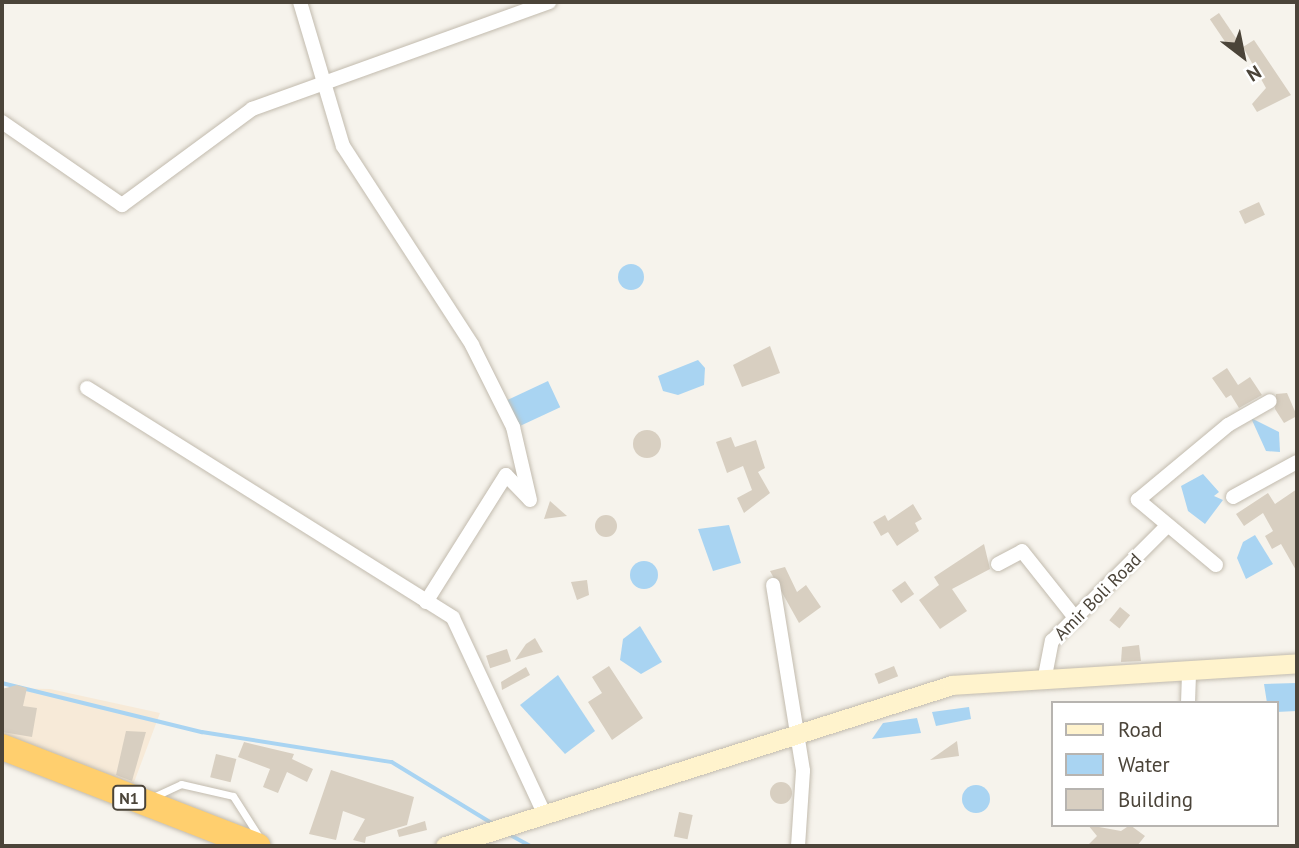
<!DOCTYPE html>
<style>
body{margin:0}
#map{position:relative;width:1299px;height:848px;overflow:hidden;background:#f6f3ec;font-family:"PT Sans",sans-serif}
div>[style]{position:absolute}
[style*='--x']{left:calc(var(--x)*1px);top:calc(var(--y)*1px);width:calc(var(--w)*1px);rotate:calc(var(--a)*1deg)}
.commercial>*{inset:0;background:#f7ead8}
.water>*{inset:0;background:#a9d4f2;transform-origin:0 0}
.round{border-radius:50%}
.stream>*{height:3.5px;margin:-1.75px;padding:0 1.75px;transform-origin:1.75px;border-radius:1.75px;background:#a9d4f2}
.building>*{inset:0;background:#d8cfc1;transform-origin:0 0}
.roads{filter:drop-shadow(0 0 2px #c2bbae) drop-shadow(0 0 2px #c2bbae)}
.lane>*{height:7px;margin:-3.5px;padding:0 3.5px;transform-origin:3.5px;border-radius:3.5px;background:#fff}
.street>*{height:14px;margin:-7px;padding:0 7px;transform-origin:7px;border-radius:7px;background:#fff}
.secondary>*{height:19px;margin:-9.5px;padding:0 9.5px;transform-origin:9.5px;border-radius:9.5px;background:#fff3cd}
.highway>*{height:26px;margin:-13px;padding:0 13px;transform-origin:13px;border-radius:13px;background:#ffcf6e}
span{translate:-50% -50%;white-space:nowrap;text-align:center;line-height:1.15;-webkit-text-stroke:5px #fff;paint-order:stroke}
.shield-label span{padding:2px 5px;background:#fff;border:2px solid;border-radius:5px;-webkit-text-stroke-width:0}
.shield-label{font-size:16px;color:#4b4439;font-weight:700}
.street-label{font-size:18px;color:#4b4439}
.frame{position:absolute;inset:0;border:4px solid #4b4439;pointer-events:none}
.legend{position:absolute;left:1051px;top:701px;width:228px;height:126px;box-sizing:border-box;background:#fff;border:2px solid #b7b4b0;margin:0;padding:9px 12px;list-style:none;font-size:21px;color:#4b4439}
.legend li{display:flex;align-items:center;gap:14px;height:35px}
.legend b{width:35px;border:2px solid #b7b4b0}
.north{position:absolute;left:1208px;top:21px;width:70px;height:70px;-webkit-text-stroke:5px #fff;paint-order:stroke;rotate:148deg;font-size:19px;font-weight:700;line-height:28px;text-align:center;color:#4b4439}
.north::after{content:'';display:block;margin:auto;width:24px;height:32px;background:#4b4439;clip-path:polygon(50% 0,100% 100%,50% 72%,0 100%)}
</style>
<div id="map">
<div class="commercial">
<div style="clip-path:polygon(2px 688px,50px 689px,160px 713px,130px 793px,2px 744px)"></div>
</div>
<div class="water">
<div class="round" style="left:618px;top:264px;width:26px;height:26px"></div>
<div style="clip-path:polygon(698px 360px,705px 368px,704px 385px,678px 395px,663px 391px,658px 376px)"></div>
<div style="left:548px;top:381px;width:29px;height:48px;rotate:65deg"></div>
<div style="clip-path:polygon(1251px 418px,1279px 432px,1280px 452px,1266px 451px)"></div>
<div style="clip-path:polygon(1203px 474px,1219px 492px,1214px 496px,1223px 500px,1205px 524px,1188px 511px,1181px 486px)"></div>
<div style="clip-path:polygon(729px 525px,741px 563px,713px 571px,698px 529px)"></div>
<div style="clip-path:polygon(1255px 535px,1273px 564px,1246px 579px,1237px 558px,1243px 542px)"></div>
<div class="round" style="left:630px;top:561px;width:28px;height:28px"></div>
<div style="clip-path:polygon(640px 626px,662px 662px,641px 674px,620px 660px,623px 639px)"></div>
<div style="clip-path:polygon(558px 675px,595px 731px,565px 754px,520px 705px)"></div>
<div style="clip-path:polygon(1297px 683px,1297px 711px,1276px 712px,1276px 703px,1267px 703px,1264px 684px)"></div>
<div style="clip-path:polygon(969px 707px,971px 719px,936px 726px,932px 712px)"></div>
<div style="clip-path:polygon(917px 718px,921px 733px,872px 739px,883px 723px)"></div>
<div class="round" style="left:962px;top:785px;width:28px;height:28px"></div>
</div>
<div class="stream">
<div style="--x:2;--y:683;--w:206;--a:13.8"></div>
<div style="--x:202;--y:732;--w:192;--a:9"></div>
<div style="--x:392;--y:762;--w:117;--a:31.4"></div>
<div style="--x:507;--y:833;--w:26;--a:29"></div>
</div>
<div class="building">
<div style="left:1219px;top:13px;width:36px;height:11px;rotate:56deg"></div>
<div style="clip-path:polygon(1254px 40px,1291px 95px,1257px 112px,1252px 104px,1266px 88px,1243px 47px)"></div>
<div style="left:1259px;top:202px;width:14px;height:22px;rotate:65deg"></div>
<div style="clip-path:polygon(770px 346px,780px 373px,742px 387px,733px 365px)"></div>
<div style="clip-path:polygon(1227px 368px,1238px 385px,1250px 377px,1262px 395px,1239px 408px,1231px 395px,1226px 398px,1212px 378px)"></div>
<div style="clip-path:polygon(1287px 393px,1297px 416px,1284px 423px,1275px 409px,1276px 394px)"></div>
<div class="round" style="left:633px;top:430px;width:28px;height:28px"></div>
<div style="clip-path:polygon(731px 437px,735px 447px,756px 440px,765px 468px,758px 472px,770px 493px,744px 513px,737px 498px,752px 490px,743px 466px,727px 473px,716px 442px)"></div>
<div style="clip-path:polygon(1297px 489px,1297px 572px,1281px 544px,1272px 549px,1265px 536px,1273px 531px,1263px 513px,1244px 526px,1236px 514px,1268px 493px,1275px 504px)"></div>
<div style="clip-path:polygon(550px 501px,567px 516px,544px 519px)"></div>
<div style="clip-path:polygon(913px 504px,922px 519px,915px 523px,919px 531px,897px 546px,888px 532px,881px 536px,873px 522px,885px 515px,888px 521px)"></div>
<div class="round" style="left:595px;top:515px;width:22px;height:22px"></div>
<div style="clip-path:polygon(984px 544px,990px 569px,952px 589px,967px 611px,940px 629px,919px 600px,939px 585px,934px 577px)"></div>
<div style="clip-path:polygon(785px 567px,797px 592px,806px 585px,821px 607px,799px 623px,770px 571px)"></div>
<div style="clip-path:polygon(587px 580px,589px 595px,577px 600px,571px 582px)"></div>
<div style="left:905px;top:581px;width:16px;height:16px;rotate:55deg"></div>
<div style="left:1120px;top:607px;width:13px;height:17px;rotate:39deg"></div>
<div style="clip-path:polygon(535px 638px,543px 652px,515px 660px,526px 644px)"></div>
<div style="clip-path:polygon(1139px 645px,1141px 661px,1121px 662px,1122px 647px)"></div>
<div style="left:507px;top:649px;width:13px;height:22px;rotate:72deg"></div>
<div style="clip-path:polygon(609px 666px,643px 718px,612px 740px,588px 702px,602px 693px,592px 677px)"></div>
<div style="left:894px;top:666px;width:11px;height:21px;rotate:68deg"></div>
<div style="clip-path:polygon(526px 667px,530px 675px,502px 690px,501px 682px)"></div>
<div style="clip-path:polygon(17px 685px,27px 688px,23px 706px,37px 708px,32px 737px,2px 732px,2px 689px)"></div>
<div style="clip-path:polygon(126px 731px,146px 732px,132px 781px,116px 775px)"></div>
<div style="clip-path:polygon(957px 741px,959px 756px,930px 760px)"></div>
<div style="clip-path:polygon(244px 742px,294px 754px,292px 759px,313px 769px,307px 782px,287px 772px,278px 793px,263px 787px,270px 769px,238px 757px)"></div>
<div style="left:216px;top:754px;width:21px;height:24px;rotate:14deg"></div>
<div style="clip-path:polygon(331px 770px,414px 797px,407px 825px,366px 837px,365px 843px,353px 840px,365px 819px,343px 811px,336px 840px,309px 834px)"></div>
<div class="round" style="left:770px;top:782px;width:22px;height:22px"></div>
<div style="left:679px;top:812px;width:14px;height:25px;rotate:12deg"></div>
<div style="clip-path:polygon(425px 821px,427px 830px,399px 837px,397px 830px)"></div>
<div style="clip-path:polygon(1088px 825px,1121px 831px,1130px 825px,1145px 836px,1137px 846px,1087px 846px,1097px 836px)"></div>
</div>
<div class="roads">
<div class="lane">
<div style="--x:151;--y:798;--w:33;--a:-25"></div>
<div style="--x:181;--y:784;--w:53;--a:13"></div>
<div style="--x:233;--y:796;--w:52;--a:57.5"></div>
</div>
<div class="street">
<div style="--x:300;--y:2;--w:150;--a:73.4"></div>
<div style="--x:343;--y:146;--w:237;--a:57"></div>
<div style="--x:472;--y:345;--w:92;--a:63.4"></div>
<div style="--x:513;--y:427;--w:75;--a:76.9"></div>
<div style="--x:2;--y:122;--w:146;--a:34.7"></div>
<div style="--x:122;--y:205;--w:162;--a:-36.4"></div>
<div style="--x:252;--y:109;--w:316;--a:-19.8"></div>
<div style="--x:87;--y:388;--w:432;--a:32.1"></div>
<div style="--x:453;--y:618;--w:217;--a:65"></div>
<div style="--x:1233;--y:497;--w:73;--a:-28.7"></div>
<div style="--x:998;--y:564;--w:27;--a:-28"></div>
<div style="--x:1022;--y:551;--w:87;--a:51.5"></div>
<div style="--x:1216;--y:565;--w:102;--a:-140.2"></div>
<div style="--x:1138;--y:500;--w:117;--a:-39.8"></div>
<div style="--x:1228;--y:425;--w:48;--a:-29.7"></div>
<div style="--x:773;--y:585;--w:188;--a:80.8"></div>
<div style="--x:803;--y:771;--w:75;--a:93.8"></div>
<div style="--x:426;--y:602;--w:150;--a:-57.8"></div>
<div style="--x:506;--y:475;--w:33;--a:46"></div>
<div style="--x:1045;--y:676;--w:36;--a:-79"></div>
<div style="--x:1052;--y:641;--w:163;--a:-45"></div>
<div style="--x:1188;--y:703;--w:33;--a:-88"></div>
</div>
<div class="secondary">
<div style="--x:445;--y:846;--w:532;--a:-17.62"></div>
<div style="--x:952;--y:685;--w:346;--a:-3.6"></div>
</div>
<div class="highway">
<div style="--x:2;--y:747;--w:274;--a:21.2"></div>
</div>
</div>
<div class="shield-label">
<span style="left:129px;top:798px">N1</span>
</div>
<div class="street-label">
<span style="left:1098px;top:597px;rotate:-45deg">Amir Boli Road</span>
</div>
<div class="frame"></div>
<ul class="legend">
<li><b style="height:9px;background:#fff3cd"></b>Road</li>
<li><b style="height:19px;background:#a9d4f2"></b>Water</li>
<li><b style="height:19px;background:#d8cfc1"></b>Building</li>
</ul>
<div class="north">N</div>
</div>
